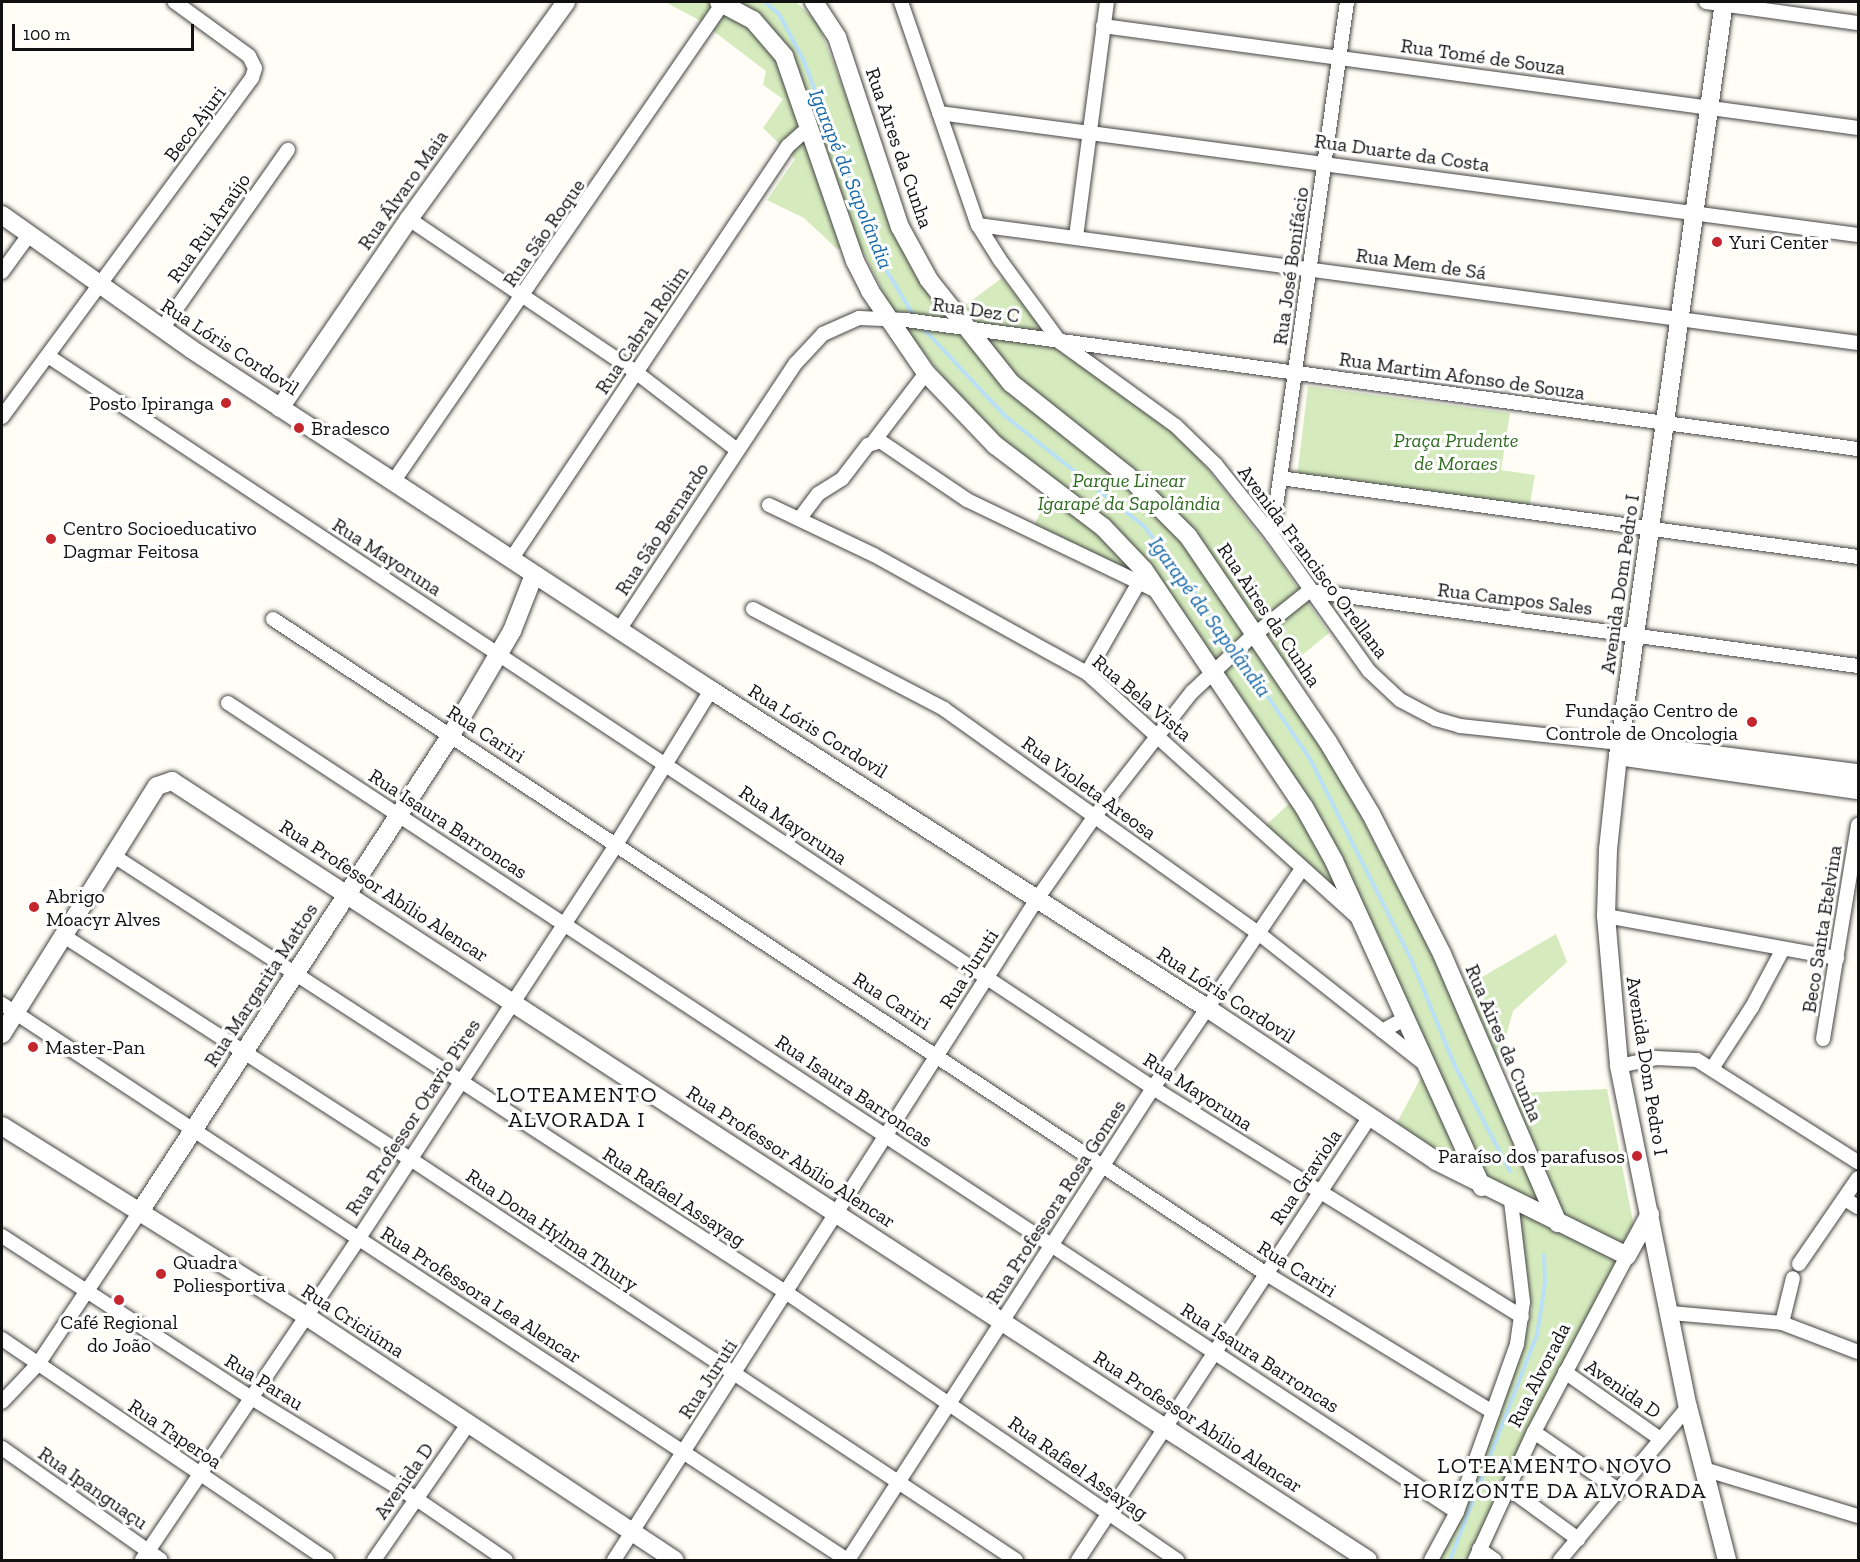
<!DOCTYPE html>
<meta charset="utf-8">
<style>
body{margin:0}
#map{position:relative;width:1860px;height:1562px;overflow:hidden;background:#fffdf5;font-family:"Zilla Slab",serif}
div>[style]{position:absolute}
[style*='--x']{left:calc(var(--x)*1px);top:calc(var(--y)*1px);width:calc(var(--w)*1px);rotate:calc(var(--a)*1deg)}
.green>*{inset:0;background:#d5ebbd}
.stream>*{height:4px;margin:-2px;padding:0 2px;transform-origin:2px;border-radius:2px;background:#b9e0f7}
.roads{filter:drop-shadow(0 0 2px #444) drop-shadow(0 0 2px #444)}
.minor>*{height:14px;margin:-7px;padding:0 7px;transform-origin:7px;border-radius:7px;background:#fff}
.tertiary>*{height:18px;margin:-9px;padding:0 9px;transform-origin:9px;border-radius:9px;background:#fff}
.dots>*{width:16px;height:16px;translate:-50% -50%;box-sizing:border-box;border:3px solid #fff;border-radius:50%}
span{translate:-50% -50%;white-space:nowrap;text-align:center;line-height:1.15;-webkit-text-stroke:6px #fff;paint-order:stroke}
.street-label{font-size:20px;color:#111}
.poi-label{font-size:20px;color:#111}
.left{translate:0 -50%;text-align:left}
.right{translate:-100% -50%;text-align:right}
.park-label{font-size:20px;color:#2f6b1f;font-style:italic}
.water-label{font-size:21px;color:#1768a6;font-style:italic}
.quarter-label{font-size:22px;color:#111;letter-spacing:1.5px}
.frame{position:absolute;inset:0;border:3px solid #111;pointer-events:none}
.scale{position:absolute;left:12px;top:24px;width:182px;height:27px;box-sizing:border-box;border:3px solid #111;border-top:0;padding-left:8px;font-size:18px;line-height:21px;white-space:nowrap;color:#111;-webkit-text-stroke:4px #fff;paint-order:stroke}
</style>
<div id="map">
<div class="green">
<div style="clip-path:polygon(665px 2px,796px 2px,818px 23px,909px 260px,960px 309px,1002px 278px,1062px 353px,1170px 428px,1191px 448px,1275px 555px,1329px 633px,1290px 665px,1283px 681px,1358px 811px,1453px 994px,1556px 934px,1567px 962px,1513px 1011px,1498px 1065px,1497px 1094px,1607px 1089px,1635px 1232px,1472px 1560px,1439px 1560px,1460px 1521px,1521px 1353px,1532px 1309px,1518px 1202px,1394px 1128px,1430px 1061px,1343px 903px,1263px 828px,1300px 793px,1158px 579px,1141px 587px,1033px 527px,1055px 484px,986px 431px,895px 316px,863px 251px,837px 249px,804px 218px,767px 200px,795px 159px,763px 128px,783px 99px,763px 85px,766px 71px,699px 20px)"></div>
<div style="clip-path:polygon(1308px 386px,1510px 413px,1501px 470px,1535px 475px,1529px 508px,1297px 477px)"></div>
</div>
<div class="stream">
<div style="--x:765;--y:2;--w:18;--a:41"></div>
<div style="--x:779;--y:14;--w:51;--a:61.9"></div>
<div style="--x:803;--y:59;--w:213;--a:69.1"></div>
<div style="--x:879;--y:258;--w:68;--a:58.9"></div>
<div style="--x:922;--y:327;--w:122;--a:47"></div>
<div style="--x:1005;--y:416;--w:177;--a:38.4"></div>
<div style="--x:1144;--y:526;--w:122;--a:52.7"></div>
<div style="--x:1218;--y:623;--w:164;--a:55.9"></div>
<div style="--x:1310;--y:759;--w:224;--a:63.2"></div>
<div style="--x:1411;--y:959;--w:113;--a:67.7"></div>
<div style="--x:1454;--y:1064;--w:121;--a:62.4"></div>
<div style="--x:1450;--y:1560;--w:241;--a:-68.9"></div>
<div style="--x:1537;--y:1335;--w:53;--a:-81.3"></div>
<div style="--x:1545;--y:1283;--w:28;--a:-92"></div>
</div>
<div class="roads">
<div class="minor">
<div style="--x:901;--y:2;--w:236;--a:71"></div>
<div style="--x:978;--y:225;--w:41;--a:57.8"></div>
<div style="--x:1000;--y:260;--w:102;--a:53.8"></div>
<div style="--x:1060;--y:342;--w:143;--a:35.9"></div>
<div style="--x:1176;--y:426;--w:56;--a:44.3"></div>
<div style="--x:1216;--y:465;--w:90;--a:51.3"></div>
<div style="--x:1272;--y:535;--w:167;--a:54.5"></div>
<div style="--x:1369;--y:671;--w:42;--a:43.1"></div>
<div style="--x:1400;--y:700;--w:41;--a:27.8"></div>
<div style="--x:1436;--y:719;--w:25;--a:16"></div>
<div style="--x:1460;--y:726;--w:161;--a:6.1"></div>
<div style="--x:1706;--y:2;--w:153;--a:7.9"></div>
<div style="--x:1103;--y:26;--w:762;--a:7.69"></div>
<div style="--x:939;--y:113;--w:927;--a:7.56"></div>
<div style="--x:409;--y:219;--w:275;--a:34"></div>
<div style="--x:637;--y:373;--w:126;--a:37.6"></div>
<div style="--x:978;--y:225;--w:888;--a:7.64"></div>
<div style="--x:1076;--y:237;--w:237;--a:-82.5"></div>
<div style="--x:2;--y:272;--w:46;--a:-53.9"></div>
<div style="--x:162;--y:329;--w:219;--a:-54.9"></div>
<div style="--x:48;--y:356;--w:1325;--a:33.52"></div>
<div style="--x:1153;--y:1088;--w:434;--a:31.8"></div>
<div style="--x:2;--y:417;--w:421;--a:-53.6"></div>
<div style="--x:252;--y:78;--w:10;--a:-73"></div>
<div style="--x:255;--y:68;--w:13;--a:-117"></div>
<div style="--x:249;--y:56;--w:92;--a:-143.9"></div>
<div style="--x:874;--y:441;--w:86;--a:-52.6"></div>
<div style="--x:1280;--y:478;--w:583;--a:7.78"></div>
<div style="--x:393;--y:482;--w:582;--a:-55.44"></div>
<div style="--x:769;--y:505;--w:116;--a:25.5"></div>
<div style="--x:874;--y:555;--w:244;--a:29"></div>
<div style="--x:1087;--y:673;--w:367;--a:42.1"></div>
<div style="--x:800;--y:518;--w:30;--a:-53"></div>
<div style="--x:818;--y:494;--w:28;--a:-32"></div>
<div style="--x:842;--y:479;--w:43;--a:-52.6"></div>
<div style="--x:868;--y:445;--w:13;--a:-18"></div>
<div style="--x:880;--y:441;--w:105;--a:34.1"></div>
<div style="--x:967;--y:500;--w:215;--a:25.6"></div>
<div style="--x:1272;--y:535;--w:538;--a:-81.99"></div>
<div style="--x:512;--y:558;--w:496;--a:-56.2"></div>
<div style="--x:788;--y:146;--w:27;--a:-42"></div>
<div style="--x:1309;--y:591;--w:554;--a:7.78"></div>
<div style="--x:753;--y:609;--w:216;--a:27.6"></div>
<div style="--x:944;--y:709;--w:384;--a:35.5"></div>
<div style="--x:1257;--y:932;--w:214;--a:38.2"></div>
<div style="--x:273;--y:619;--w:1188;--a:33.4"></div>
<div style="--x:1265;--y:1273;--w:267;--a:31.4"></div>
<div style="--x:619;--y:630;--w:320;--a:-56.5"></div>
<div style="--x:796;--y:363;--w:40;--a:-47"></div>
<div style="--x:823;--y:334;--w:39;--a:-24"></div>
<div style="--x:859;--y:318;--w:47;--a:2.4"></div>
<div style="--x:906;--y:320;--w:961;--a:7.72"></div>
<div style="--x:1087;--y:673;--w:103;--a:-60.2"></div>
<div style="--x:228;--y:703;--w:1471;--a:33.36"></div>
<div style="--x:114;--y:856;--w:802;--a:33"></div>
<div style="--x:787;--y:1293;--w:473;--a:34.4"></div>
<div style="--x:1606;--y:916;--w:235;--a:10.3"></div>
<div style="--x:64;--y:936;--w:410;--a:32.8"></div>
<div style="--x:409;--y:1158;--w:728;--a:33.52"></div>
<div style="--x:2;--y:1004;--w:1012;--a:33.34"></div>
<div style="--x:1382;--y:1031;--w:26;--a:-28"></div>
<div style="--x:1823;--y:1039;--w:217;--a:-80.7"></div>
<div style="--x:1619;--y:1066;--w:38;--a:-12"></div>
<div style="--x:1656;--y:1058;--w:41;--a:2.8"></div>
<div style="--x:1697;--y:1060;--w:191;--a:32.4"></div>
<div style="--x:1713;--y:1067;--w:72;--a:-57"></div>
<div style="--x:1752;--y:1007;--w:66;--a:-61.9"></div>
<div style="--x:1845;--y:1199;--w:15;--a:32"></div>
<div style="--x:2;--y:1236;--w:296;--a:33"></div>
<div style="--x:250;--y:1397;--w:193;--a:31.5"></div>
<div style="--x:415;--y:1498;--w:110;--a:34.3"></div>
<div style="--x:1799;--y:1264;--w:104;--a:-55.5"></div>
<div style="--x:1671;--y:1313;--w:111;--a:5.1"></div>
<div style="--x:1782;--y:1323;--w:81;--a:20.9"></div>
<div style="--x:1782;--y:1323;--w:46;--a:-76.3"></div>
<div style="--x:2;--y:1339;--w:393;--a:34.2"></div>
<div style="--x:1565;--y:1372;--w:115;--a:35.1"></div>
<div style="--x:2;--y:1402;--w:52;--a:-46.5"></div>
<div style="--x:38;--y:1364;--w:185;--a:-56.2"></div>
<div style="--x:1534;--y:1432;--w:101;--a:34.5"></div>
<div style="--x:2;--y:1448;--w:194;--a:35.2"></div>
<div style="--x:1704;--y:1469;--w:161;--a:17"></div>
<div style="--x:1508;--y:1488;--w:87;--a:36.1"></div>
<div style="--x:1479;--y:1549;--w:19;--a:35"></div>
<div style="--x:142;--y:1560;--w:388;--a:-56"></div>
<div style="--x:359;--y:1238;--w:472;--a:-56.8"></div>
<div style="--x:617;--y:843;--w:180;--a:-58.4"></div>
<div style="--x:374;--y:1560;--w:165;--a:-55.3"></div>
<div style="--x:614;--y:1560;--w:785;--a:-57.38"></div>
<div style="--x:1037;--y:899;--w:101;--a:-55.1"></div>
<div style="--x:1095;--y:816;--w:157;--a:-52"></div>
<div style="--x:1192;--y:692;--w:78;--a:-42.9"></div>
<div style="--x:1249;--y:639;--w:77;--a:-38.7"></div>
<div style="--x:848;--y:1560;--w:562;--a:-57.13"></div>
<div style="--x:1153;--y:1088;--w:265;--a:-55.8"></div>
<div style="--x:1078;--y:1560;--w:529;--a:-56.64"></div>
<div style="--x:1431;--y:1560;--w:55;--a:-61.6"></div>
<div style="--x:1457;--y:1512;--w:178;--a:-70.3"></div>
<div style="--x:1517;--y:1344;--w:42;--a:-81.9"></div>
<div style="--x:1523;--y:1302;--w:102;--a:-96.8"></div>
<div style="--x:1475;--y:1560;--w:141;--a:-65.3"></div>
<div style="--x:1534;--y:1432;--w:199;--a:-62.1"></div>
<div style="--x:1560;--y:1560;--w:199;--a:-50.1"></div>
</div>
<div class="tertiary">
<div style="--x:719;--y:2;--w:38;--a:28"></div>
<div style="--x:753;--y:20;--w:48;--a:49.3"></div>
<div style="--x:784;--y:56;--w:217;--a:70.9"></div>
<div style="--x:855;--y:261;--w:34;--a:63"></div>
<div style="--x:870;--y:291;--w:99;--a:55.7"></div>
<div style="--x:926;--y:373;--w:100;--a:46.2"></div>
<div style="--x:995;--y:445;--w:136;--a:37.2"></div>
<div style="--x:1103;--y:527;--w:59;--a:46.4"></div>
<div style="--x:1144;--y:570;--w:286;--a:56"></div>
<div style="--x:1304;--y:807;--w:62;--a:60.9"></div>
<div style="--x:1334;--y:861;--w:358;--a:65.6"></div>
<div style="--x:814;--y:2;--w:42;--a:56.7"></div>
<div style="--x:837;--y:37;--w:200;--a:71.7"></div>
<div style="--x:900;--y:227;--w:60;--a:61.3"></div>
<div style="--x:929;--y:280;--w:132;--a:51.5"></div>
<div style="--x:1011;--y:383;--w:149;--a:38.5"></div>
<div style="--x:1128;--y:476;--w:85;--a:45"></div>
<div style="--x:1188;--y:536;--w:249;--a:55.8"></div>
<div style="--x:1328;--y:742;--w:84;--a:59.2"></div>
<div style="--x:1371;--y:814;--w:157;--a:63.1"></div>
<div style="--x:1442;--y:954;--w:293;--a:66.7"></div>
<div style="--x:1724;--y:2;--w:761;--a:98"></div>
<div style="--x:1618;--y:756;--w:94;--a:96.1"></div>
<div style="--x:1608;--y:849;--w:67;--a:91.7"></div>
<div style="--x:1606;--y:916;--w:151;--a:85"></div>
<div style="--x:1619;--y:1066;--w:348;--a:78.6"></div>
<div style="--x:1688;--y:1407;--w:158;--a:75.7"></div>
<div style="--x:2;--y:215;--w:232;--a:35.3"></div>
<div style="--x:191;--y:349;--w:622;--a:33.26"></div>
<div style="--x:711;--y:690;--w:589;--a:32.67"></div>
<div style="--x:1207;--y:1008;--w:275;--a:33.7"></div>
<div style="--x:1436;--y:1161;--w:213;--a:26.4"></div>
<div style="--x:1627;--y:1256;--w:48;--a:-61.3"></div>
<div style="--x:280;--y:408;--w:229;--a:-55.7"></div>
<div style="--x:409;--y:219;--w:268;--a:-54.1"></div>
<div style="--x:1620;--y:743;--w:240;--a:7.2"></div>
<div style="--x:1618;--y:756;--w:242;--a:8.1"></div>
<div style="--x:2;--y:1034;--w:292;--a:-58"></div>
<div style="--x:157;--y:786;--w:16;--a:-18"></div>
<div style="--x:172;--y:781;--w:1427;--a:33.08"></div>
<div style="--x:2;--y:1126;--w:358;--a:32"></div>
<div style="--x:306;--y:1316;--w:442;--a:33.5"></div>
<div style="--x:141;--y:1210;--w:567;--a:-56.87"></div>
<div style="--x:451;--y:735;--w:121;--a:-59.6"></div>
<div style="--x:512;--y:631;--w:60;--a:-68.6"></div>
</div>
</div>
<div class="dots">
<div style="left:1717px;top:242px;background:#c4262e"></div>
<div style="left:226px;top:403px;background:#c4262e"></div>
<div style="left:299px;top:428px;background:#c4262e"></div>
<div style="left:51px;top:539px;background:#c4262e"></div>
<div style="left:1752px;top:722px;background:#c4262e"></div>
<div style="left:34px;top:907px;background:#c4262e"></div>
<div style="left:33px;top:1047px;background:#c4262e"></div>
<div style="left:1637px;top:1156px;background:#c4262e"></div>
<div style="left:161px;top:1274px;background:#c4262e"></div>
<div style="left:119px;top:1300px;background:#c4262e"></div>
</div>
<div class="street-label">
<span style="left:1483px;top:57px;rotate:8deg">Rua Tomé de Souza</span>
<span style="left:195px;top:124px;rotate:-53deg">Beco Ajuri</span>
<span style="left:899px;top:148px;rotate:71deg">Rua Aires da Cunha</span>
<span style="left:1402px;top:153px;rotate:8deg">Rua Duarte da Costa</span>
<span style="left:403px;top:190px;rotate:-55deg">Rua Álvaro Maia</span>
<span style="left:209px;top:228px;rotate:-55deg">Rua Rui Araújo</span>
<span style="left:544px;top:233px;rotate:-55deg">Rua São Roque</span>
<span style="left:1421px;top:264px;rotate:8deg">Rua Mem de Sá</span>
<span style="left:1291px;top:266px;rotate:-82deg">Rua José Bonifácio</span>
<span style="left:976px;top:310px;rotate:8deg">Rua Dez C</span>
<span style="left:642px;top:330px;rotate:-56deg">Rua Cabral Rolim</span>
<span style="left:230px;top:347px;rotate:33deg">Rua Lóris Cordovil</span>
<span style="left:1462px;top:376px;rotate:8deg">Rua Martim Afonso de Souza</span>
<span style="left:662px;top:529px;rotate:-57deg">Rua São Bernardo</span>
<span style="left:387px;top:557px;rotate:33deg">Rua Mayoruna</span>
<span style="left:1313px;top:562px;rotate:53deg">Avenida Francisco Orellana</span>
<span style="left:1620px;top:584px;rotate:-82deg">Avenida Dom Pedro I</span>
<span style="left:1515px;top:599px;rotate:7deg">Rua Campos Sales</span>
<span style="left:1269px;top:615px;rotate:56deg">Rua Aires da Cunha</span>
<span style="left:1142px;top:698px;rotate:40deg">Rua Bela Vista</span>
<span style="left:818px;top:731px;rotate:32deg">Rua Lóris Cordovil</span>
<span style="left:486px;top:734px;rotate:33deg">Rua Cariri</span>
<span style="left:1089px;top:788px;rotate:36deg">Rua Violeta Areosa</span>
<span style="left:448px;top:824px;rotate:33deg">Rua Isaura Barroncas</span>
<span style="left:793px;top:825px;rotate:34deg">Rua Mayoruna</span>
<span style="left:384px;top:891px;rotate:33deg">Rua Professor Abílio Alencar</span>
<span style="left:1822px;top:929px;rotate:-81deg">Beco Santa Etelvina</span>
<span style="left:969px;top:969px;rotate:-57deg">Rua Juruti</span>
<span style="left:261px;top:985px;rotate:-57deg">Rua Margarita Mattos</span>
<span style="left:1226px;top:995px;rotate:33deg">Rua Lóris Cordovil</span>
<span style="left:892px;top:1001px;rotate:33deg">Rua Cariri</span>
<span style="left:1504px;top:1043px;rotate:67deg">Rua Aires da Cunha</span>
<span style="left:1647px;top:1066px;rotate:81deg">Avenida Dom Pedro I</span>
<span style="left:854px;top:1091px;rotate:34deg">Rua Isaura Barroncas</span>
<span style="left:1198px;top:1092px;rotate:33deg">Rua Mayoruna</span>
<span style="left:413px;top:1117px;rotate:-57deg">Rua Professor Otavio Pires</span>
<span style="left:791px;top:1157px;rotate:33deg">Rua Professor Abílio Alencar</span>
<span style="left:1306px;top:1177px;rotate:-56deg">Rua Graviola</span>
<span style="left:674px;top:1197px;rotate:33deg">Rua Rafael Assayag</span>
<span style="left:1056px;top:1202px;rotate:-57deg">Rua Professora Rosa Gomes</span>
<span style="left:552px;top:1230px;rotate:34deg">Rua Dona Hylma Thury</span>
<span style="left:1297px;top:1269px;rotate:32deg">Rua Cariri</span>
<span style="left:481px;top:1295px;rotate:33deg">Rua Professora Lea Alencar</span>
<span style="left:353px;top:1321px;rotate:33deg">Rua Criciúma</span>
<span style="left:1260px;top:1358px;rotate:33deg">Rua Isaura Barroncas</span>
<span style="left:1539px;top:1375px;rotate:-63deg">Rua Alvorada</span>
<span style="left:708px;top:1379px;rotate:-57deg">Rua Juruti</span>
<span style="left:264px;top:1382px;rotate:32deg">Rua Parau</span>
<span style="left:1623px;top:1389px;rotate:35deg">Avenida D</span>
<span style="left:1198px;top:1422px;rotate:33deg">Rua Professor Abílio Alencar</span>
<span style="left:175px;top:1434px;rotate:34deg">Rua Taperoa</span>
<span style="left:1078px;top:1468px;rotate:35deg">Rua Rafael Assayag</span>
<span style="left:404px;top:1481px;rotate:-55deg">Avenida D</span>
<span style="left:93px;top:1488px;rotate:35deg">Rua Ipanguaçu</span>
</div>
<div class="poi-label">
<span class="left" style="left:1729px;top:242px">Yuri Center</span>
<span class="right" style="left:214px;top:403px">Posto Ipiranga</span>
<span class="left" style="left:311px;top:428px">Bradesco</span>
<span class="left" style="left:63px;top:540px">Centro Socioeducativo<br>Dagmar Feitosa</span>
<span class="right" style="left:1738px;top:722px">Fundação Centro de<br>Controle de Oncologia</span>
<span class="left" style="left:46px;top:908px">Abrigo<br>Moacyr Alves</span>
<span class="left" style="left:45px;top:1047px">Master-Pan</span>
<span class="right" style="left:1625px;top:1156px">Paraíso dos parafusos</span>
<span class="left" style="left:173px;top:1274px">Quadra<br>Poliesportiva</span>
<span style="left:119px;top:1334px">Café Regional<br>do João</span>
</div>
<div class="park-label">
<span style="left:1456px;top:452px">Praça Prudente<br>de Moraes</span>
<span style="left:1129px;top:492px">Parque Linear<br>Igarapé da Sapolândia</span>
</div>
<div class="water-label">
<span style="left:851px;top:179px;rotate:68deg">Igarapé da Sapolândia</span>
<span style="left:1210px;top:617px;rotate:54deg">Igarapé da Sapolândia</span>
</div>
<div class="quarter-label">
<span style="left:577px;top:1107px">LOTEAMENTO<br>ALVORADA I</span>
<span style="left:1555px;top:1478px">LOTEAMENTO NOVO<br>HORIZONTE DA ALVORADA</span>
</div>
<div class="frame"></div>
<div class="scale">100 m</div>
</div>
